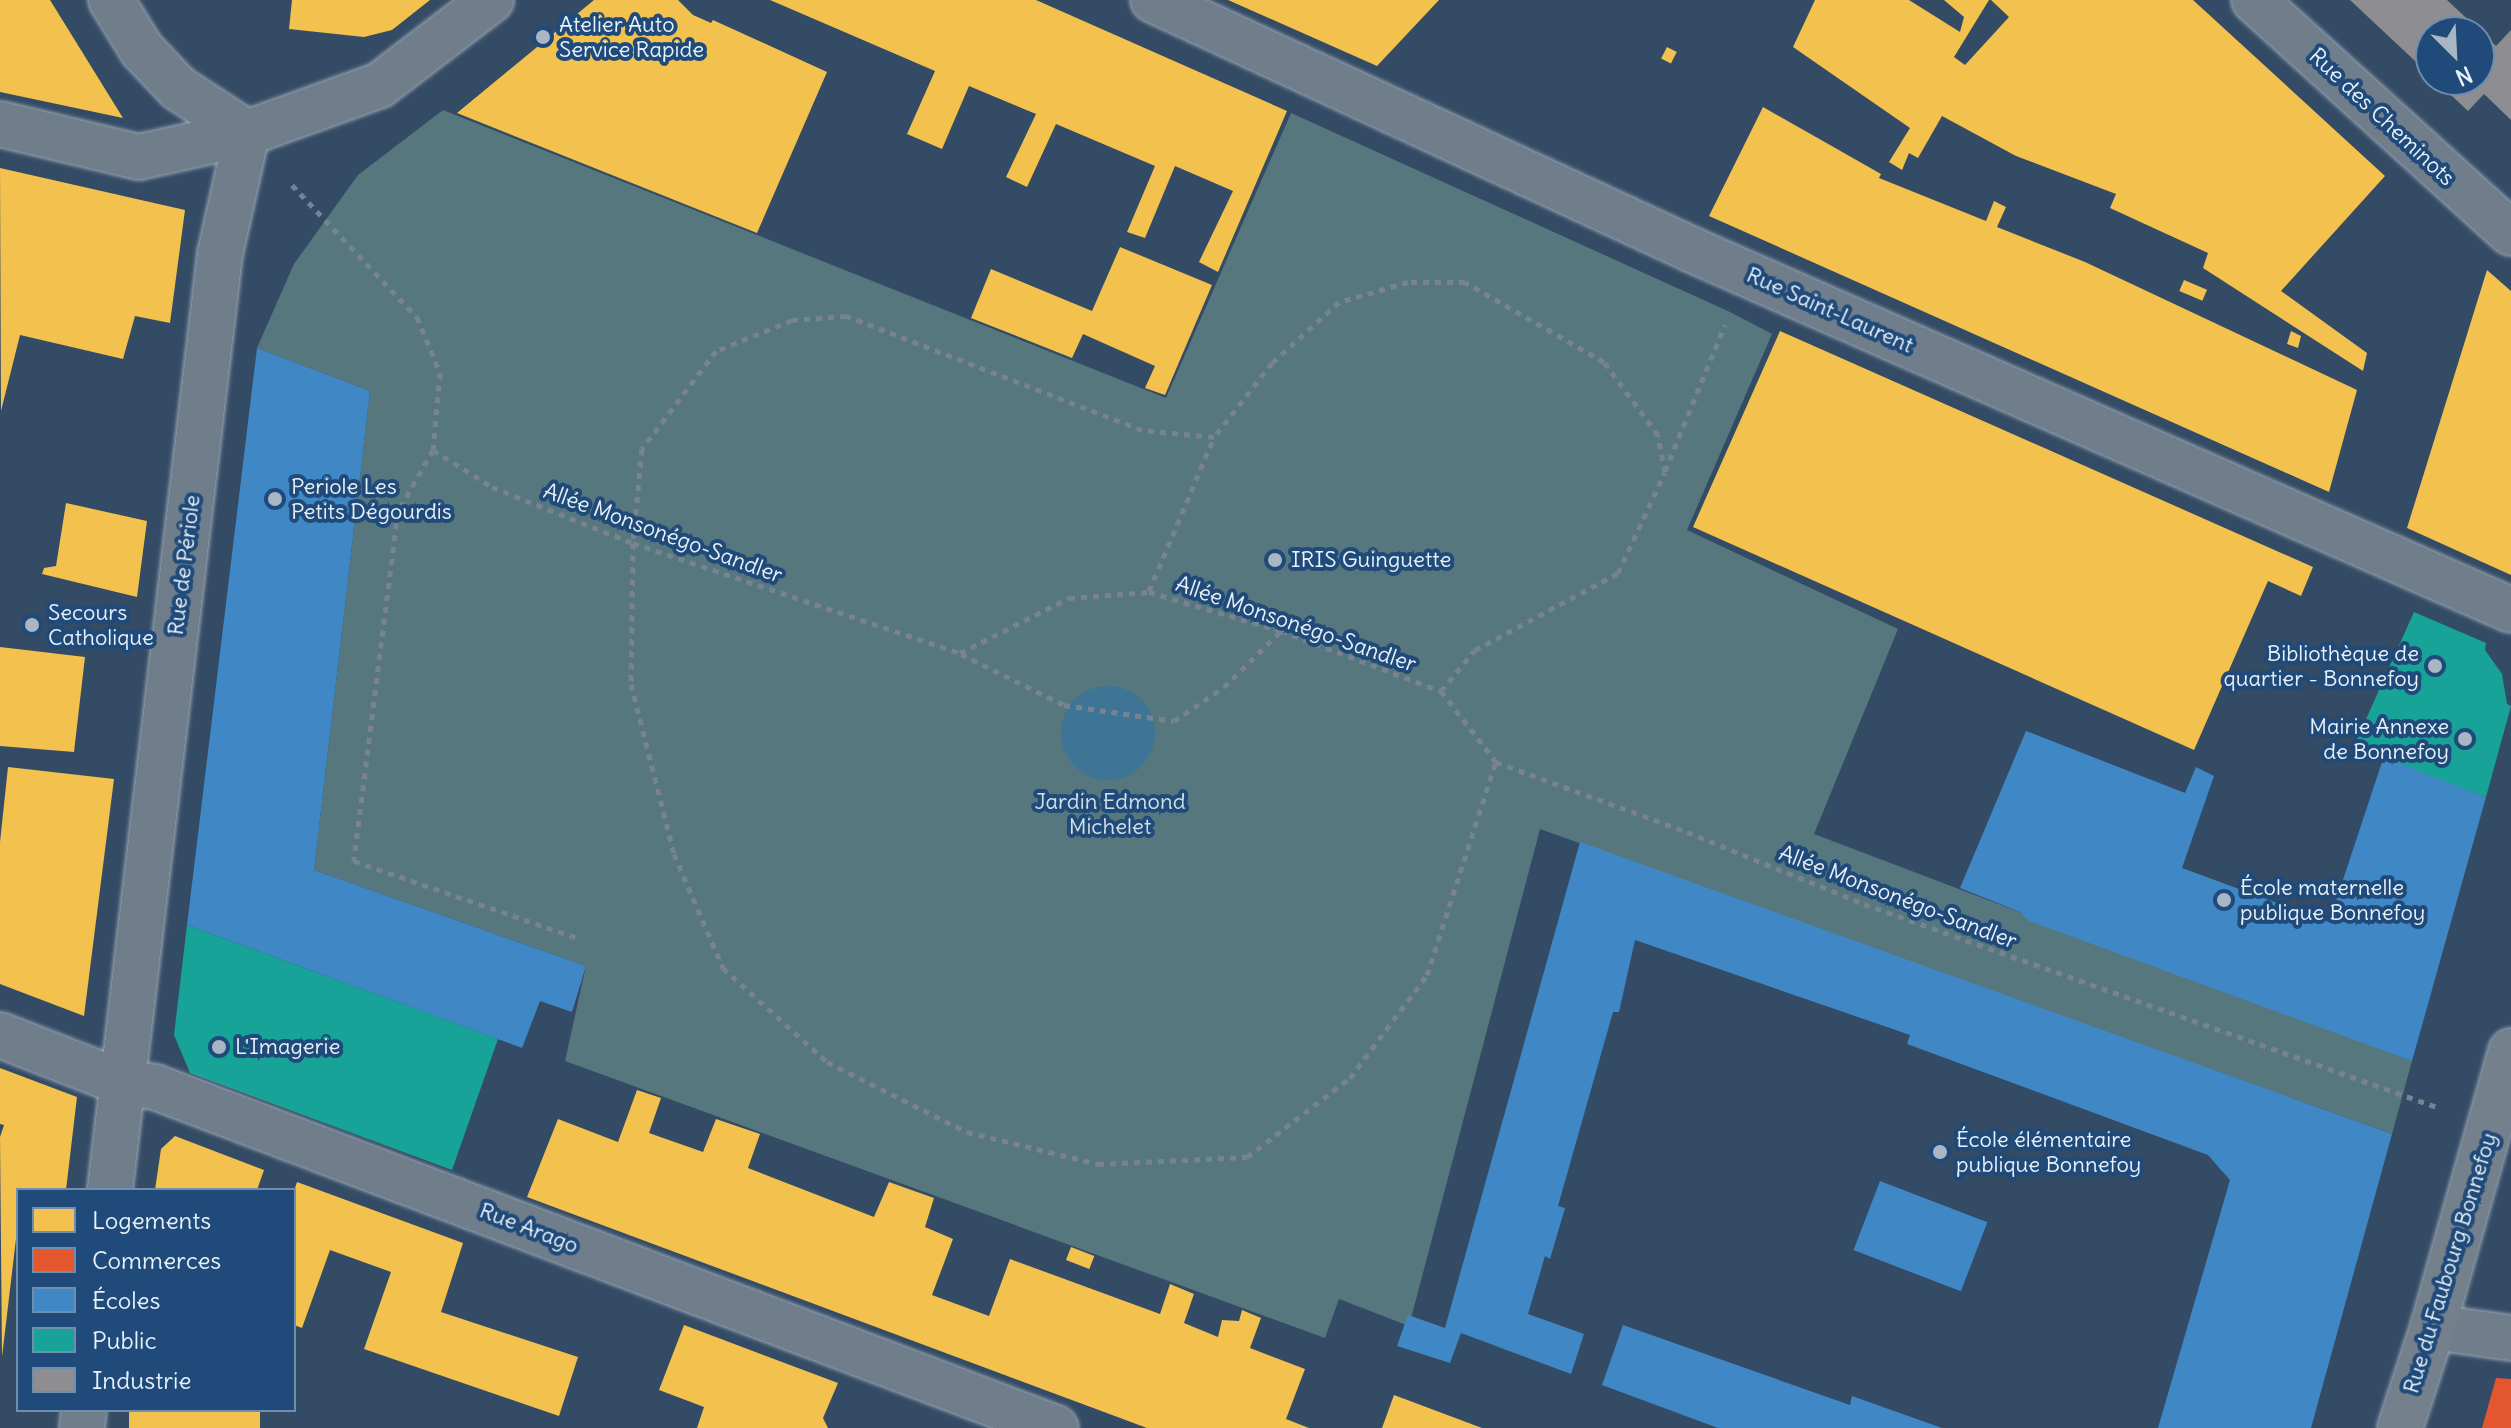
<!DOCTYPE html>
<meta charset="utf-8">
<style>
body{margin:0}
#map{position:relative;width:2511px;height:1428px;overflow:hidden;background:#344b65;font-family:Delius,sans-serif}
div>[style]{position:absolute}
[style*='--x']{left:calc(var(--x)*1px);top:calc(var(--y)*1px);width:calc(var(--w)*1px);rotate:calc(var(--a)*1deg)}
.green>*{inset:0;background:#57777e}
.water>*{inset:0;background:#3e7495}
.round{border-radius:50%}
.homes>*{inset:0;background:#f2c14e;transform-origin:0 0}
.shops>*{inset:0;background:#e4572e}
.schools>*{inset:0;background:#3f88c5;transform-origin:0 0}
.public>*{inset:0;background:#17a398}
.industry>*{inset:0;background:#8d8d92}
.path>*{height:5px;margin-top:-2.5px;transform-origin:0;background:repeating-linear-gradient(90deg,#778390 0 6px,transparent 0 12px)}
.roads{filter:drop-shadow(0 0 2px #9aa6b3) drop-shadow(0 0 2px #9aa6b3)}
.street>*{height:44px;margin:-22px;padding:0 22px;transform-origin:22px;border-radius:22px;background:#707e8c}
.primary>*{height:44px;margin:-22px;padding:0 22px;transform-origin:22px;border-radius:22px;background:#74808b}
.dots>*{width:22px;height:22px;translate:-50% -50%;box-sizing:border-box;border:4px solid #1f4a7a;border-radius:50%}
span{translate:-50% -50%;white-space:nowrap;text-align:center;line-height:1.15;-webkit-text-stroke:8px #1f4a7a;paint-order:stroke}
.poi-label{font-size:22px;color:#e8f1f8}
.left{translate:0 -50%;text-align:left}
.right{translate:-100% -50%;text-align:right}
.street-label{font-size:22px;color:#e8f1f8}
.park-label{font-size:22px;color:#d3e0e6}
.legend{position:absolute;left:16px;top:1188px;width:280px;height:224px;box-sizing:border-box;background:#1f4a7a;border:2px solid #6f8dac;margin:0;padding:10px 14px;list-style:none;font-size:24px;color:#e8f1f8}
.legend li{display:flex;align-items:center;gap:16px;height:40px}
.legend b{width:40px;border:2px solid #6f8dac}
.north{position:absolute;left:2415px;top:16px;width:80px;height:80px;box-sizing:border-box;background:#1f4a7a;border:2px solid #6f8dac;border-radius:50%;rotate:156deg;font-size:22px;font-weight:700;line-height:32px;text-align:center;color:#e8f1f8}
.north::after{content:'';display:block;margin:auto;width:28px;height:36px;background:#a9b7c5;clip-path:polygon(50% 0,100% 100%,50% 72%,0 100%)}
</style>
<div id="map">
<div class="green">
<div style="clip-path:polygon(443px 110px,1166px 398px,1291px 113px,1730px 312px,1772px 334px,1687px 530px,1898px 629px,1814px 834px,2412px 1061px,2392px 1134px,1540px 829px,1409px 1326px,1339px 1299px,1325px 1338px,565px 1061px,586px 966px,314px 870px,370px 391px,257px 348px,294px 264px,358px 175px)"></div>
</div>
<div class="water">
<div class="round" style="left:1061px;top:686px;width:94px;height:94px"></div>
</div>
<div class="homes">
<div style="clip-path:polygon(0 0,50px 0,123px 118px,0 92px)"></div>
<div style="clip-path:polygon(292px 0,430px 0,392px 30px,364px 37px,289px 29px)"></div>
<div style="clip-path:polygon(594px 0,678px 0,693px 15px,711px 23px,713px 20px,827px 72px,757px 233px,457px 113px)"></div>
<div style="clip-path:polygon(770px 0,1036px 0,1287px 111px,1218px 272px,1199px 262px,1233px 191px,1175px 166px,1145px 238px,1127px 232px,1155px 166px,1056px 124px,1027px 187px,1006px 177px,1036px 114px,969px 86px,942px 149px,907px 134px,935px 71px)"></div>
<div style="clip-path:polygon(1228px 0,1439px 0,1377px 66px)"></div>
<div style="clip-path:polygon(1815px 0,1909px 0,1960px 32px,1964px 17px,1944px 0,1989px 0,1954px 57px,1965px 65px,2009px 17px,1991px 0,2193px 0,2385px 176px,2281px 291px,2367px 353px,2363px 371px,2203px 268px,2208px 253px,2110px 208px,2116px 194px,2016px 156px,1942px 116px,1918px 158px,1909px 153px,1902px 170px,1889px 162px,1910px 128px,1793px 47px)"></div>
<div style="left:1667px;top:47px;width:11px;height:13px;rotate:27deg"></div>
<div style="clip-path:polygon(1763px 107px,1881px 174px,1879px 178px,1986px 221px,1994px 201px,2006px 207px,1997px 227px,2085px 262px,2357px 390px,2329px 492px,1709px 216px)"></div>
<div style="clip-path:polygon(0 168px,185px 210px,170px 323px,135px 316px,123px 359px,20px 335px,1px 411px)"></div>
<div style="clip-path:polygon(1120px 247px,1212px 285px,1165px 395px,1145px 388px,1155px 366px,1083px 334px,1072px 358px,971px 318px,991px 269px,1092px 311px)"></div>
<div style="clip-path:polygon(2487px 270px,2511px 291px,2511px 575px,2407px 528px)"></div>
<div style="left:2184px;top:280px;width:25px;height:12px;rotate:23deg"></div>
<div style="clip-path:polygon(1780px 331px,2313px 567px,2301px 596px,2268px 581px,2194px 750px,1693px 527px)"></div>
<div style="clip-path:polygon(2291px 331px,2301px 336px,2298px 348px,2287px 344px)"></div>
<div style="clip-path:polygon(66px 503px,147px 521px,137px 597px,42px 574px,44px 568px,56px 566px)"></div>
<div style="clip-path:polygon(0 647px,85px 657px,74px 752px,0 746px)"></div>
<div style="clip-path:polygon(8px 767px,114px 779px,84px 1016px,0 984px,0 842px)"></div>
<div style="clip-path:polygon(0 1068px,77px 1097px,66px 1190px,18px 1190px,18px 1222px,2px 1357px,0 1137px,4px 1125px,0 1124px)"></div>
<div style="clip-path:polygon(637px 1090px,661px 1098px,649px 1133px,703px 1152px,716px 1119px,760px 1134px,748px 1168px,874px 1217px,889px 1182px,934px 1198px,925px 1227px,953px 1239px,932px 1295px,989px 1316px,1010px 1259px,1160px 1314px,1170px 1284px,1194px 1294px,1184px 1323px,1218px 1337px,1222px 1320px,1239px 1321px,1242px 1310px,1261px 1318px,1250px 1348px,1305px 1369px,1286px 1419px,1309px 1428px,1147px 1428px,527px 1197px,558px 1119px,618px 1142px)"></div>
<div style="clip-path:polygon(175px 1136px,264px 1170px,257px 1190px,155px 1190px,161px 1149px)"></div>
<div style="clip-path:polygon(297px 1182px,463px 1243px,441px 1312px,578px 1357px,559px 1416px,364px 1349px,391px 1272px,330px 1250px,302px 1328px,294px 1325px,294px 1191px)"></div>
<div style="left:1071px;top:1247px;width:25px;height:14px;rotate:21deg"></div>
<div style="clip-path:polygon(684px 1325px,838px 1383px,823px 1418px,828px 1428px,697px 1428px,704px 1407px,659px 1390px)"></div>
<div style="clip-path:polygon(1394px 1395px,1482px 1428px,1382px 1428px)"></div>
<div style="left:129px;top:1410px;width:131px;height:18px"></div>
</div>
<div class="shops">
<div style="clip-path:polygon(2496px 1378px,2511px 1379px,2511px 1428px,2482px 1428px)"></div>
</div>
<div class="schools">
<div style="clip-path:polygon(257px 348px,370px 391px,314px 870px,586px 966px,572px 1012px,540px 1001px,522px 1048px,187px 925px)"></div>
<div style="clip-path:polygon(2026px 731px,2185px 793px,2196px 767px,2214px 776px,2182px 868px,2329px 922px,2384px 756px,2486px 797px,2412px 1061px,2029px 921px,2020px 912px,1960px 888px)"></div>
<div style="clip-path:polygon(1580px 842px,2392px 1134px,2311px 1428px,2158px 1428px,2230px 1180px,2208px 1155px,1907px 1044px,1910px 1035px,1635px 940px,1619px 1012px,1613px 1012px,1558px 1206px,1565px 1208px,1550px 1259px,1545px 1256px,1528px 1314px,1584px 1334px,1571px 1374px,1461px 1333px,1450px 1363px,1397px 1346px,1408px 1315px,1445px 1328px)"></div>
<div style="left:1880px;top:1181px;width:115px;height:74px;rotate:21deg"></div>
<div style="clip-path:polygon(1623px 1325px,1850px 1405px,1852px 1396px,1942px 1428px,1718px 1428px,1602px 1385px)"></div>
</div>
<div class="public">
<div style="clip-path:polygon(2414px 612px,2486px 643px,2485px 650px,2502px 674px,2507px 704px,2511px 706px,2486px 797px,2354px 746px)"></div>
<div style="clip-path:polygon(187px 925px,498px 1039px,452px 1170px,190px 1073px,174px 1035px)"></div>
</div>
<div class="industry">
<div style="clip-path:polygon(2350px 0,2447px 0,2496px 46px,2511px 30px,2511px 120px,2484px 94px,2468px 111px,2435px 80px,2479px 80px,2479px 32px,2431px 32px,2431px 76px)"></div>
</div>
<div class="path">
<div style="--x:292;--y:185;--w:182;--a:46.6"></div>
<div style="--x:417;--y:317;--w:61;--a:67.7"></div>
<div style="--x:440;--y:373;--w:77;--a:95.2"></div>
<div style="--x:433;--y:450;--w:70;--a:32.1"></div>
<div style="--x:492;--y:487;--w:152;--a:21.7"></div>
<div style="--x:633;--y:543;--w:345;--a:18.6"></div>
<div style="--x:960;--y:653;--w:122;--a:-26.8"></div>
<div style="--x:1069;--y:598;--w:80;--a:-4.3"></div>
<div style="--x:1149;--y:592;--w:138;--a:16.5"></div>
<div style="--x:1281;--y:631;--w:171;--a:20.6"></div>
<div style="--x:1441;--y:691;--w:90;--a:52.2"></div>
<div style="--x:1496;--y:762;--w:203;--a:20.1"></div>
<div style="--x:1687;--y:832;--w:191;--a:22.1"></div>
<div style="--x:1864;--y:904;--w:608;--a:19.51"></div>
<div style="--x:433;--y:450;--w:70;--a:119.8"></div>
<div style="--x:398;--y:511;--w:353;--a:97.2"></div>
<div style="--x:354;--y:861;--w:236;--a:19"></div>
<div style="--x:1665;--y:471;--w:158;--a:-67.7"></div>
<div style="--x:1149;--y:591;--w:167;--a:-67.1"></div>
<div style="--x:961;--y:654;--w:115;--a:26.3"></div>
<div style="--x:1064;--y:705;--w:111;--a:8.3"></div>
<div style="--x:1174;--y:721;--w:60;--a:-34.2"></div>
<div style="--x:1224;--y:687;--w:80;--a:-44.5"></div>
<div style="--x:1441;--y:691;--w:53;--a:-50.3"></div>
<div style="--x:1475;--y:650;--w:162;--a:-28.3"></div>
<div style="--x:1618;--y:573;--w:111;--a:-65"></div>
<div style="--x:1665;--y:472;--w:38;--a:-101"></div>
<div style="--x:1658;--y:435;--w:91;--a:-126.5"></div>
<div style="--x:1604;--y:362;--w:160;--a:-150.1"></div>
<div style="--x:1465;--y:282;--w:57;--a:180"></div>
<div style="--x:1408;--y:282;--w:72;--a:163.8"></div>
<div style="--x:1339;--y:302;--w:91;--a:137.7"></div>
<div style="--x:1272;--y:363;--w:94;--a:128.1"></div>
<div style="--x:1214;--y:437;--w:72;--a:-174.4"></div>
<div style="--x:1142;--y:430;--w:317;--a:-158.9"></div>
<div style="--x:846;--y:316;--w:54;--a:175.8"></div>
<div style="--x:792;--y:320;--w:82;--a:157.8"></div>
<div style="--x:716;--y:351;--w:123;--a:127.1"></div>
<div style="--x:642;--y:449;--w:94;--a:95.5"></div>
<div style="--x:633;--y:543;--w:141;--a:90.8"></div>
<div style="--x:631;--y:684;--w:175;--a:75.8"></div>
<div style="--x:674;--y:854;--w:124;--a:66.7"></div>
<div style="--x:723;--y:968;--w:140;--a:42.1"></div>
<div style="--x:827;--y:1062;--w:157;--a:26.6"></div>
<div style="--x:967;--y:1132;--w:135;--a:13.7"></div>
<div style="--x:1098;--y:1164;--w:149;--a:-2.7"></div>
<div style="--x:1247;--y:1157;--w:130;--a:-37.5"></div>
<div style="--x:1350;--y:1078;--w:129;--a:-53.2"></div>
<div style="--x:1427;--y:975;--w:224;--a:-72.1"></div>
</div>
<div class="roads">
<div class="street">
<div style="--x:111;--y:0;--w:59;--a:58.2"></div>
<div style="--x:142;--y:50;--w:52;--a:46.5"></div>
<div style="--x:178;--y:88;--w:82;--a:33.1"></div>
<div style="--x:1153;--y:0;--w:600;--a:24.86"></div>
<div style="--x:1697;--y:252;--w:889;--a:23.74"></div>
<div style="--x:2254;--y:0;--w:347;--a:42.2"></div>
<div style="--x:0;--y:124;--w:143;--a:13.4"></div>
<div style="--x:139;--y:157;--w:111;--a:-12.5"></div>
<div style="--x:247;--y:133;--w:141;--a:-19.8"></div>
<div style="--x:380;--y:85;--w:140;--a:-37.4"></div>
<div style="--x:0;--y:1035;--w:132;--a:21.3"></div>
<div style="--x:123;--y:1083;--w:32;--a:7"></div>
<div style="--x:155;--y:1087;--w:963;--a:20.73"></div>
<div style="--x:110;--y:1190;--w:942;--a:-83.3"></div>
<div style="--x:220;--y:254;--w:124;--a:-77.4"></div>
<div style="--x:2433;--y:1327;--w:79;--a:8"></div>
<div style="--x:82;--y:1428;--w:18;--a:-84"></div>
</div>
<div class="primary">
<div style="--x:2400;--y:1428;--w:106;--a:-71.9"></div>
<div style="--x:2433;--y:1327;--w:287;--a:-74.2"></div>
</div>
</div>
<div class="dots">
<div style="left:543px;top:37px;background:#a9b7c5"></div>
<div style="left:275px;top:499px;background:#a9b7c5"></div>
<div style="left:1275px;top:560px;background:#a9b7c5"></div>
<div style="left:32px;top:625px;background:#a9b7c5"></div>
<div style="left:2435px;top:666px;background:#a9b7c5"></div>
<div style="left:2465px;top:739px;background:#a9b7c5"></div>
<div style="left:2224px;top:900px;background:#a9b7c5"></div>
<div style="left:219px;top:1047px;background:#a9b7c5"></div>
<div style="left:1940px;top:1152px;background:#a9b7c5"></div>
</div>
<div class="poi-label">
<span class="left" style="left:559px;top:37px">Atelier Auto<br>Service Rapide</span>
<span class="left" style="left:291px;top:499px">Periole Les<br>Petits Dégourdis</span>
<span class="left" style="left:1291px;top:560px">IRIS Guinguette</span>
<span class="left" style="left:48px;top:625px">Secours<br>Catholique</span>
<span class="right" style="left:2419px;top:666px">Bibliothèque de<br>quartier - Bonnefoy</span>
<span class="right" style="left:2449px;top:739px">Mairie Annexe<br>de Bonnefoy</span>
<span class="left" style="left:2240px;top:900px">École maternelle<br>publique Bonnefoy</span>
<span class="left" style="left:235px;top:1047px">L'Imagerie</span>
<span class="left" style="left:1956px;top:1152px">École élémentaire<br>publique Bonnefoy</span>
</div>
<div class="street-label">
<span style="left:2382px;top:117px;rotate:43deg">Rue des Cheminots</span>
<span style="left:1830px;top:310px;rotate:24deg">Rue Saint-Laurent</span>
<span style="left:663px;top:533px;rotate:20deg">Allée Monsonégo-Sandler</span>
<span style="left:184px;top:565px;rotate:-83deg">Rue de Périole</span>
<span style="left:1296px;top:624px;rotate:19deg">Allée Monsonégo-Sandler</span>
<span style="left:1898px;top:897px;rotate:21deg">Allée Monsonégo-Sandler</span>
<span style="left:529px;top:1228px;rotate:21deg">Rue Arago</span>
<span style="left:2450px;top:1263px;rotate:-73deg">Rue du Faubourg Bonnefoy</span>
</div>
<div class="park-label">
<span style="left:1110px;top:814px">Jardin Edmond<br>Michelet</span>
</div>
<ul class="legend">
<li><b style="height:22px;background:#f2c14e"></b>Logements</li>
<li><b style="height:22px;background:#e4572e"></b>Commerces</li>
<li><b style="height:22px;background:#3f88c5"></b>Écoles</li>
<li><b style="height:22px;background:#17a398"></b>Public</li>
<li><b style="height:22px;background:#8d8d92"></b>Industrie</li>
</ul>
<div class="north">N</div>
</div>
